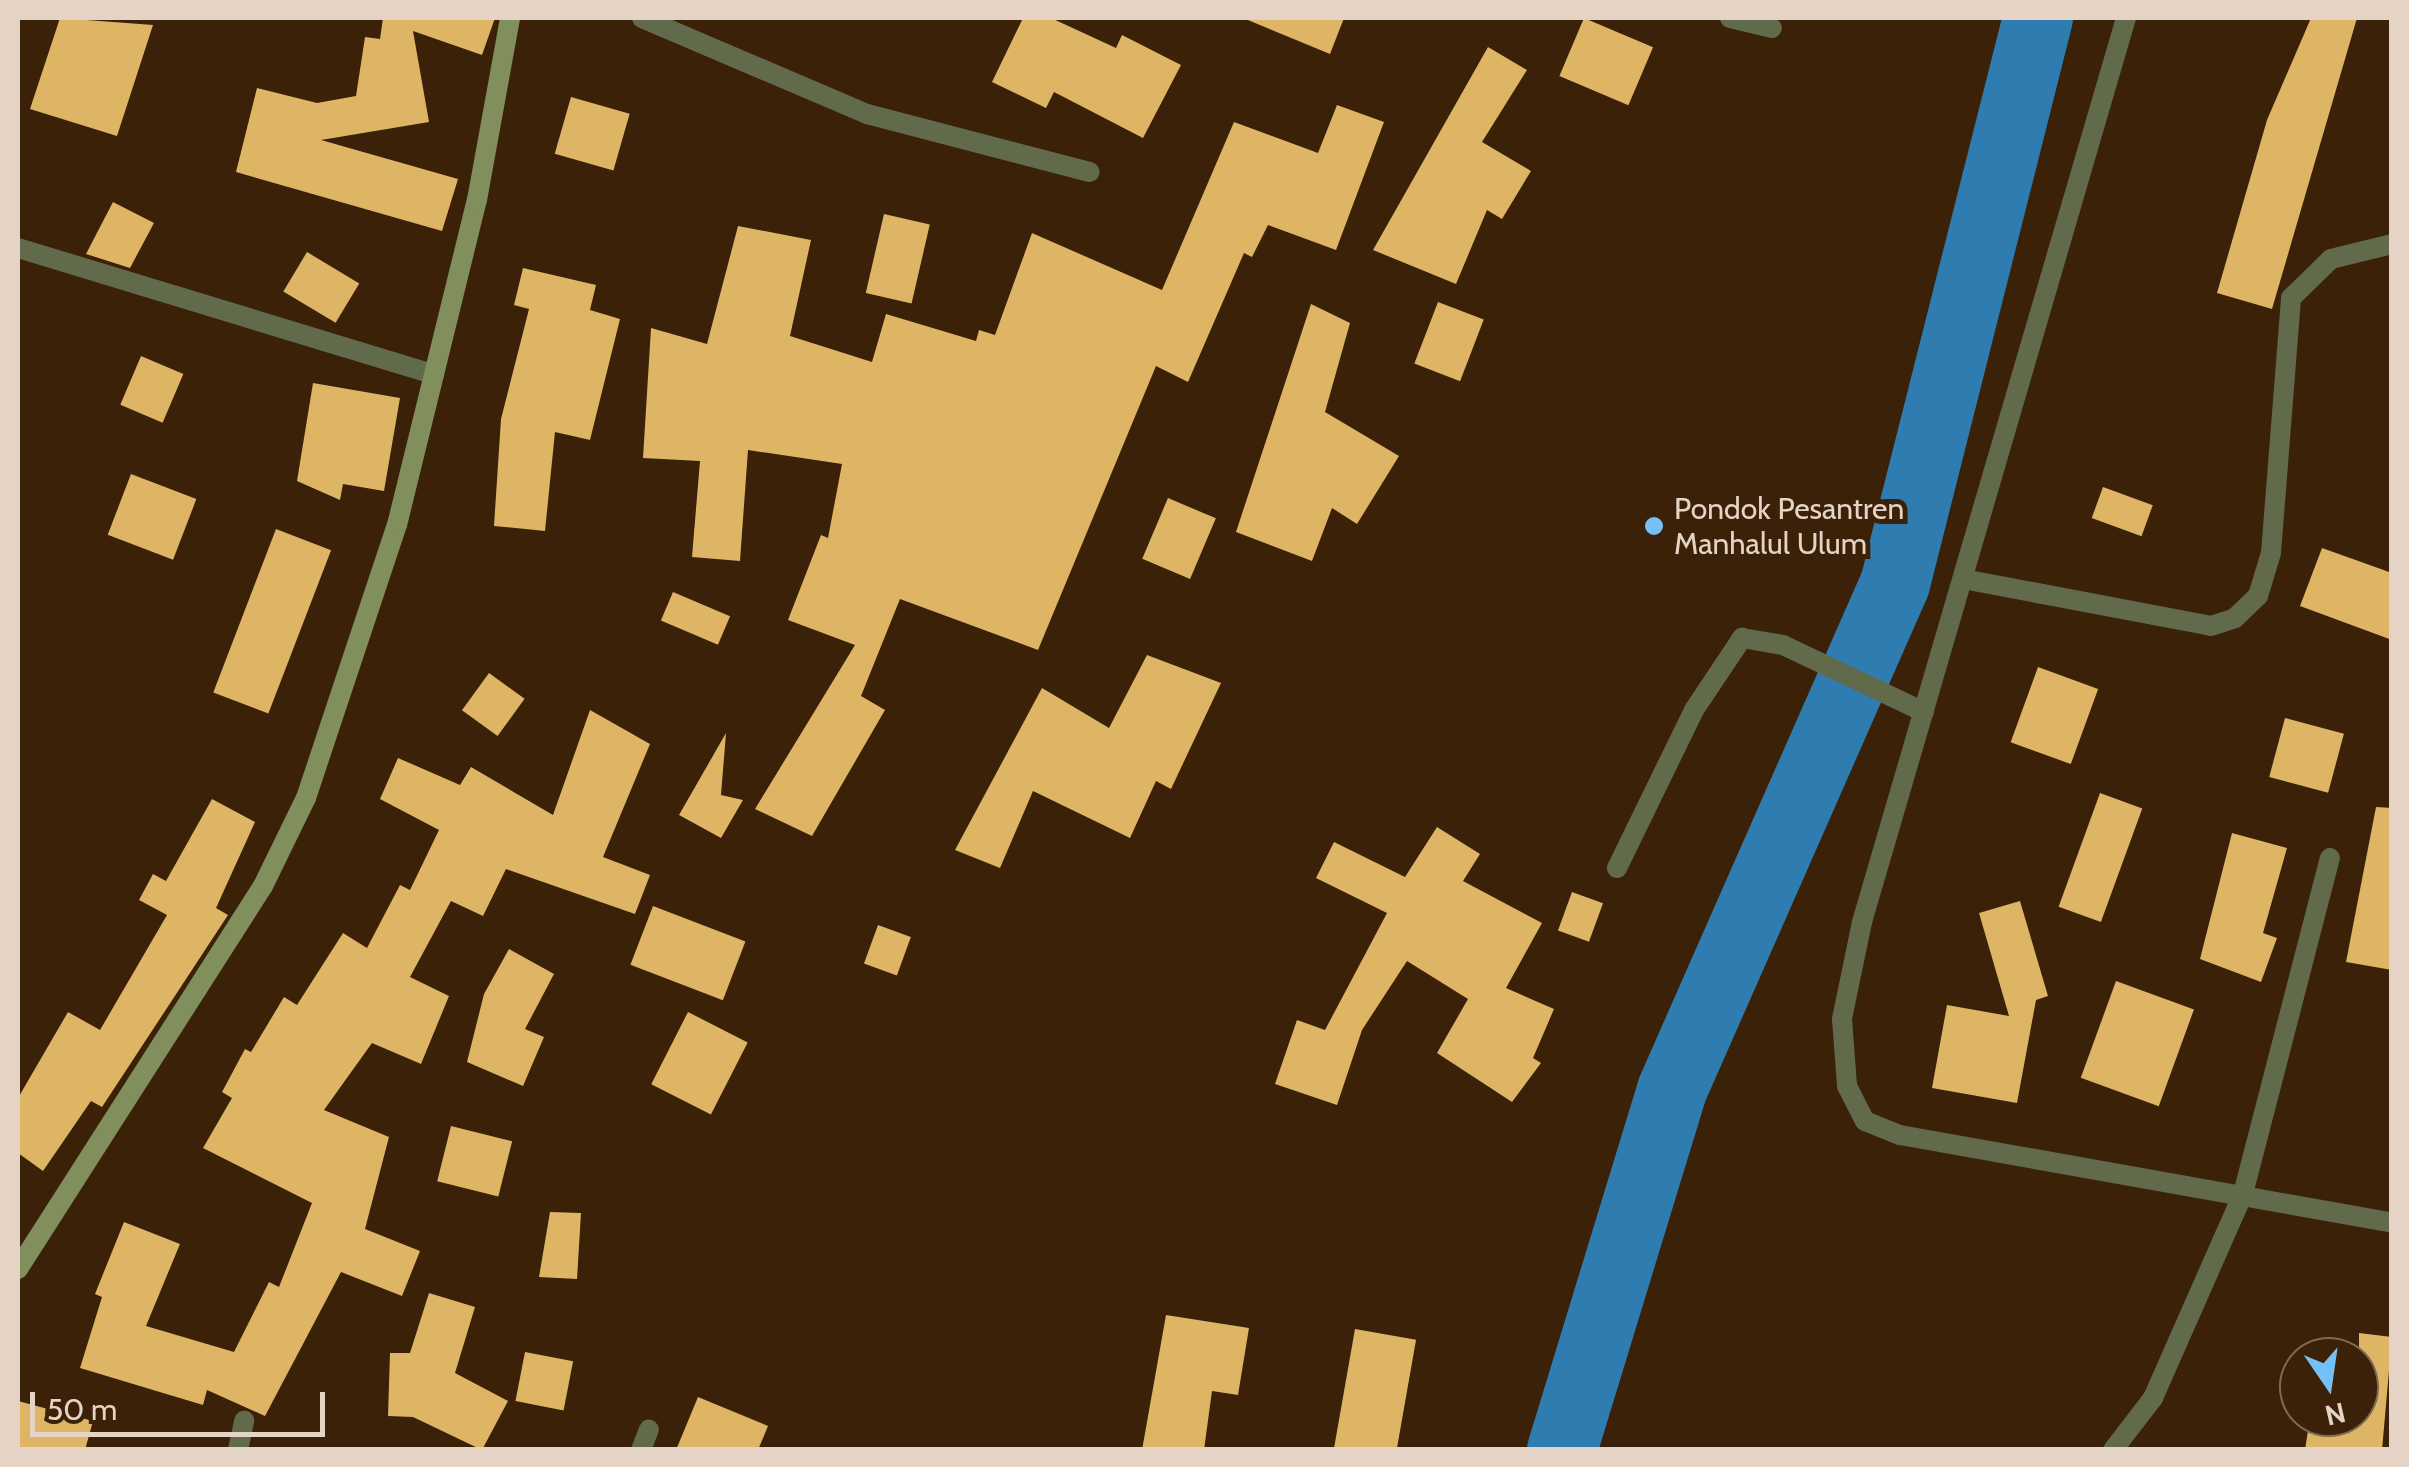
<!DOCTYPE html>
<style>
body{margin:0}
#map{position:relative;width:2409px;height:1467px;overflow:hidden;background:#3b2108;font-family:Cabin,sans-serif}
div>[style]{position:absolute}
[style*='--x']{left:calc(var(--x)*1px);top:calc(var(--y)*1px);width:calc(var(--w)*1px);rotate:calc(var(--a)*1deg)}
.river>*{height:70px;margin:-35px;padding:0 35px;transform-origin:35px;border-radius:35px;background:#2f7db0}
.building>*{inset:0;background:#deb465;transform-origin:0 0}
.street>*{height:20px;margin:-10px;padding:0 10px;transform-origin:10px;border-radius:10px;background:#616a4b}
.secondary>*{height:20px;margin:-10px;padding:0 10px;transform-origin:10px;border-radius:10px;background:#818f5c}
.dots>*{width:28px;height:28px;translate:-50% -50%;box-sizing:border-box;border:5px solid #3b2108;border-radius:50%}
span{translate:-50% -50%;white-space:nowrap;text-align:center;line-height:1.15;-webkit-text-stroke:10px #3b2108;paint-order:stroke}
.poi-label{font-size:30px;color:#e5d4c6}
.left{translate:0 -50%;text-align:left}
.frame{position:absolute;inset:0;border:20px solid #e5d4c6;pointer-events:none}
.north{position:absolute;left:2279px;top:1337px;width:100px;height:100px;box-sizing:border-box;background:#3b2108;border:2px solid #7f6954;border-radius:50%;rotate:167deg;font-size:28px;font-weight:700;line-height:40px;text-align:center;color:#e5d4c6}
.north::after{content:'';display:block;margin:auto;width:35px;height:45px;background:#75c0f6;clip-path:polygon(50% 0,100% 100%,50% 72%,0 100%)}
.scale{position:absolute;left:30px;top:1392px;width:295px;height:45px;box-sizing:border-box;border:5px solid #e5d4c6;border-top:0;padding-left:12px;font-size:30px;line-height:35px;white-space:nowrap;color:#e5d4c6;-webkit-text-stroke:8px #3b2108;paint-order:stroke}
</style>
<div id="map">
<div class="river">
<div style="--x:1562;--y:1450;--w:376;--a:-73"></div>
<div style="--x:1672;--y:1090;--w:553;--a:-66.22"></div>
<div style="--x:1895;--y:584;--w:584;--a:-75.82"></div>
</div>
<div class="building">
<div style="clip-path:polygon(60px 18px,153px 25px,117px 136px,30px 109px)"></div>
<div style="clip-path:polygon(383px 18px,495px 18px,482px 55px,413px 31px,429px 122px,321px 140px,458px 179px,442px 231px,236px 172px,257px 88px,317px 103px,356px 96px,365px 37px,380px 39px)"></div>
<div style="clip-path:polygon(1023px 18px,1051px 18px,1116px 48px,1122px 35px,1181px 65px,1143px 138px,1054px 92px,1046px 108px,992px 82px)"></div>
<div style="clip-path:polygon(1243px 18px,1344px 18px,1330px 54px)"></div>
<div style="left:1584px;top:18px;width:75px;height:63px;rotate:23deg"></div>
<div style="clip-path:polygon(2311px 18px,2357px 18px,2272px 309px,2217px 293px,2267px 120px)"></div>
<div style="clip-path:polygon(1488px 47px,1527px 70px,1482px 142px,1531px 171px,1502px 219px,1487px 210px,1456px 284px,1373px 250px)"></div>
<div style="left:571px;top:97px;width:61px;height:59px;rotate:16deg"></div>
<div style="clip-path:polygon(1337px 105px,1384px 122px,1336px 250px,1268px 225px,1252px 257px,1244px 253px,1188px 382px,1156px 366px,1038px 650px,900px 599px,861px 696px,885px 710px,812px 836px,755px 809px,855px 645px,788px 620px,821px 535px,828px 538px,842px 464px,748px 450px,740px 561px,692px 557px,700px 461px,643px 458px,651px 328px,707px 344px,738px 226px,811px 240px,790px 336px,872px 362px,886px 314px,976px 341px,979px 330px,995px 335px,1032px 233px,1162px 290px,1234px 122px,1318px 153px)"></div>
<div style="clip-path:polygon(113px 202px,154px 223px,130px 268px,86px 254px)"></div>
<div style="left:884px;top:214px;width:47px;height:81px;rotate:13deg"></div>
<div style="left:307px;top:252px;width:61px;height:46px;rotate:31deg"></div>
<div style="clip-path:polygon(523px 268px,596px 285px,590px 310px,620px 319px,590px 440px,555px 432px,545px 531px,494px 526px,501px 419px,529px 309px,514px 305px)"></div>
<div style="left:1438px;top:302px;width:49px;height:66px;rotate:21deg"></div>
<div style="clip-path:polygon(1311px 304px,1350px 323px,1325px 412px,1399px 456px,1357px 524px,1332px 508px,1312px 561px,1236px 532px)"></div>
<div style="left:141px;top:356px;width:46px;height:53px;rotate:23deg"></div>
<div style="clip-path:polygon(313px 383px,400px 398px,384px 491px,343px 484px,340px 500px,297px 481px)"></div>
<div style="left:131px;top:474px;width:70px;height:65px;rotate:21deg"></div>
<div style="left:2103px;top:487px;width:53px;height:33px;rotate:20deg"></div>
<div style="left:1168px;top:498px;width:52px;height:66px;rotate:23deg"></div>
<div style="left:276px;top:529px;width:59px;height:175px;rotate:21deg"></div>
<div style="clip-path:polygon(2322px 548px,2392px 573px,2392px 640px,2300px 606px)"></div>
<div style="left:673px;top:592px;width:62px;height:31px;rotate:23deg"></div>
<div style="clip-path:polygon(1147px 655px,1221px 683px,1171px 789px,1156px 781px,1130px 838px,1033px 791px,1000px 868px,955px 850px,1042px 688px,1109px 728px)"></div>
<div style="left:2038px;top:667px;width:64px;height:80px;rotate:20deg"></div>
<div style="left:489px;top:673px;width:44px;height:46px;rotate:36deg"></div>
<div style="clip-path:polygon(590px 710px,650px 744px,603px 857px,650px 875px,635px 914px,506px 869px,483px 916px,451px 901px,410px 977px,449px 996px,421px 1064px,372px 1043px,324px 1110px,389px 1137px,365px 1229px,420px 1251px,402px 1296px,341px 1272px,265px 1416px,207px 1390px,203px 1405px,80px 1368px,102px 1297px,95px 1294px,124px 1222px,180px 1244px,146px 1326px,234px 1352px,269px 1282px,279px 1287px,312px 1203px,203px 1148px,232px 1098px,222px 1092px,245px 1049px,251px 1052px,284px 997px,297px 1005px,343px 933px,367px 948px,400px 885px,410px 890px,439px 830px,380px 799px,398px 758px,460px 785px,471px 767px,553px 815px)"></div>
<div style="left:2285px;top:718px;width:61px;height:61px;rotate:15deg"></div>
<div style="clip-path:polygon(726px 733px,721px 795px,743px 800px,721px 838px,679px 815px)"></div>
<div style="left:2100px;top:793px;width:45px;height:121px;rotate:20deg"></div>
<div style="clip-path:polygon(212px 799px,255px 822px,216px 908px,228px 915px,102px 1107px,91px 1101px,43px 1171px,18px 1153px,18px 1098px,68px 1012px,100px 1030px,167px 915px,139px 900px,153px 874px,166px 881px)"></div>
<div style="clip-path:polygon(2376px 807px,2392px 808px,2392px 970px,2346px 962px)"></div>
<div style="clip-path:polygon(1437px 827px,1480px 854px,1463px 881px,1542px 923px,1506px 988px,1554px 1009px,1533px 1058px,1541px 1063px,1512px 1102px,1437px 1053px,1468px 999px,1407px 961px,1362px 1030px,1337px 1105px,1275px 1084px,1297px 1020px,1325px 1030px,1387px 913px,1316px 878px,1334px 842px,1405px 877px)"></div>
<div style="clip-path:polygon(2232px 833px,2287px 848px,2263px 933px,2277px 938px,2261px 982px,2200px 959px)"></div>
<div style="left:1572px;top:892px;width:33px;height:41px;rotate:20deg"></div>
<div style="clip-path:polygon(2020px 901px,2048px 996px,2036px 1000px,2017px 1103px,1932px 1088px,1947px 1005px,2009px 1016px,1979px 913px)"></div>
<div style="left:653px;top:906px;width:99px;height:63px;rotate:21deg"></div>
<div style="left:878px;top:925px;width:35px;height:41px;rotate:20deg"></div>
<div style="clip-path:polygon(509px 949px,554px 974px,525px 1029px,544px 1037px,523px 1086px,467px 1062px,484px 994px)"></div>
<div style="left:2116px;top:981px;width:83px;height:103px;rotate:20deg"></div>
<div style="left:688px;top:1012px;width:67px;height:81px;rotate:27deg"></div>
<div style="left:451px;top:1126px;width:63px;height:57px;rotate:14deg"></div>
<div style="clip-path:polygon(550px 1212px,581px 1213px,577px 1279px,539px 1277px)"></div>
<div style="clip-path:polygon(429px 1293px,475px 1307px,455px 1373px,508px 1401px,482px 1450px,413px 1417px,388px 1416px,390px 1353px,410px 1353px)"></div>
<div style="clip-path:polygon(1166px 1315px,1249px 1328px,1238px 1395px,1212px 1391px,1204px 1450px,1142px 1450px)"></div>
<div style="left:1355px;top:1329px;width:62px;height:123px;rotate:10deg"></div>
<div style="clip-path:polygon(2359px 1333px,2392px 1337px,2382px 1450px,2305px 1450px,2310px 1417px,2359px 1417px)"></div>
<div style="left:525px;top:1352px;width:49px;height:50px;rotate:11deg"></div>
<div style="clip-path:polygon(698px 1397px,768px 1426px,758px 1450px,676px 1450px)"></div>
<div style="clip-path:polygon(18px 1401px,93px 1421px,85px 1450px,18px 1450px)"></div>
</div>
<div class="street">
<div style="--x:642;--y:18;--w:245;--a:23.1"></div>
<div style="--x:867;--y:114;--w:230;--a:14.6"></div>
<div style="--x:1730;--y:18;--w:43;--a:13.4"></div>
<div style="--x:2126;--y:18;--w:942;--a:106.28"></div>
<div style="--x:1862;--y:922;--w:99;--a:101.7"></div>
<div style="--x:1842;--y:1019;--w:67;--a:85.7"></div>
<div style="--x:1847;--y:1086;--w:39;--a:63"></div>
<div style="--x:1865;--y:1121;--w:38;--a:22"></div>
<div style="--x:1900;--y:1135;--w:500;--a:10.1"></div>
<div style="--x:18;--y:248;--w:435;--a:16.9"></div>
<div style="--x:1963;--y:579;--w:252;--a:10.7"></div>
<div style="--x:2211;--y:626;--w:25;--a:-18"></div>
<div style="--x:2235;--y:618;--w:32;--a:-44"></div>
<div style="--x:2258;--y:596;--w:45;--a:-73.2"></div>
<div style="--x:2271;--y:553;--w:256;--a:-85.5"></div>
<div style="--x:2291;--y:298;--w:56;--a:-44.3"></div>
<div style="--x:2331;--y:259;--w:63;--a:-13.8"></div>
<div style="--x:1617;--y:868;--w:176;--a:-64"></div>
<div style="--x:1694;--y:710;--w:87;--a:-56.3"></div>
<div style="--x:1742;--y:638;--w:42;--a:9.7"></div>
<div style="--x:1783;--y:645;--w:156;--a:25.4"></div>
<div style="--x:238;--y:1450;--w:30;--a:-78"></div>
<div style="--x:641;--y:1450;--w:22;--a:-69"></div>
<div style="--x:2113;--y:1450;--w:66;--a:-52.4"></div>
<div style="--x:2153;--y:1398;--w:223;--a:-66.2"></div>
<div style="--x:2243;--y:1194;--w:347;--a:-75.5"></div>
</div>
<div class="secondary">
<div style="--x:18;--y:1269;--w:455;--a:-57.4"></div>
<div style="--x:263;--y:886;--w:98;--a:-64"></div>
<div style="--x:306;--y:798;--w:288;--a:-71.6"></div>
<div style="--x:397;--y:525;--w:335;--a:-76.2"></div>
<div style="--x:477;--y:200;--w:185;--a:-79.7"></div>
</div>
<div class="dots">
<div style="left:1654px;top:526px;background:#75c0f6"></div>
</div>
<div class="poi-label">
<span class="left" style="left:1674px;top:526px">Pondok Pesantren<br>Manhalul Ulum</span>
</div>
<div class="frame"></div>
<div class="north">N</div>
<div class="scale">50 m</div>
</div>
